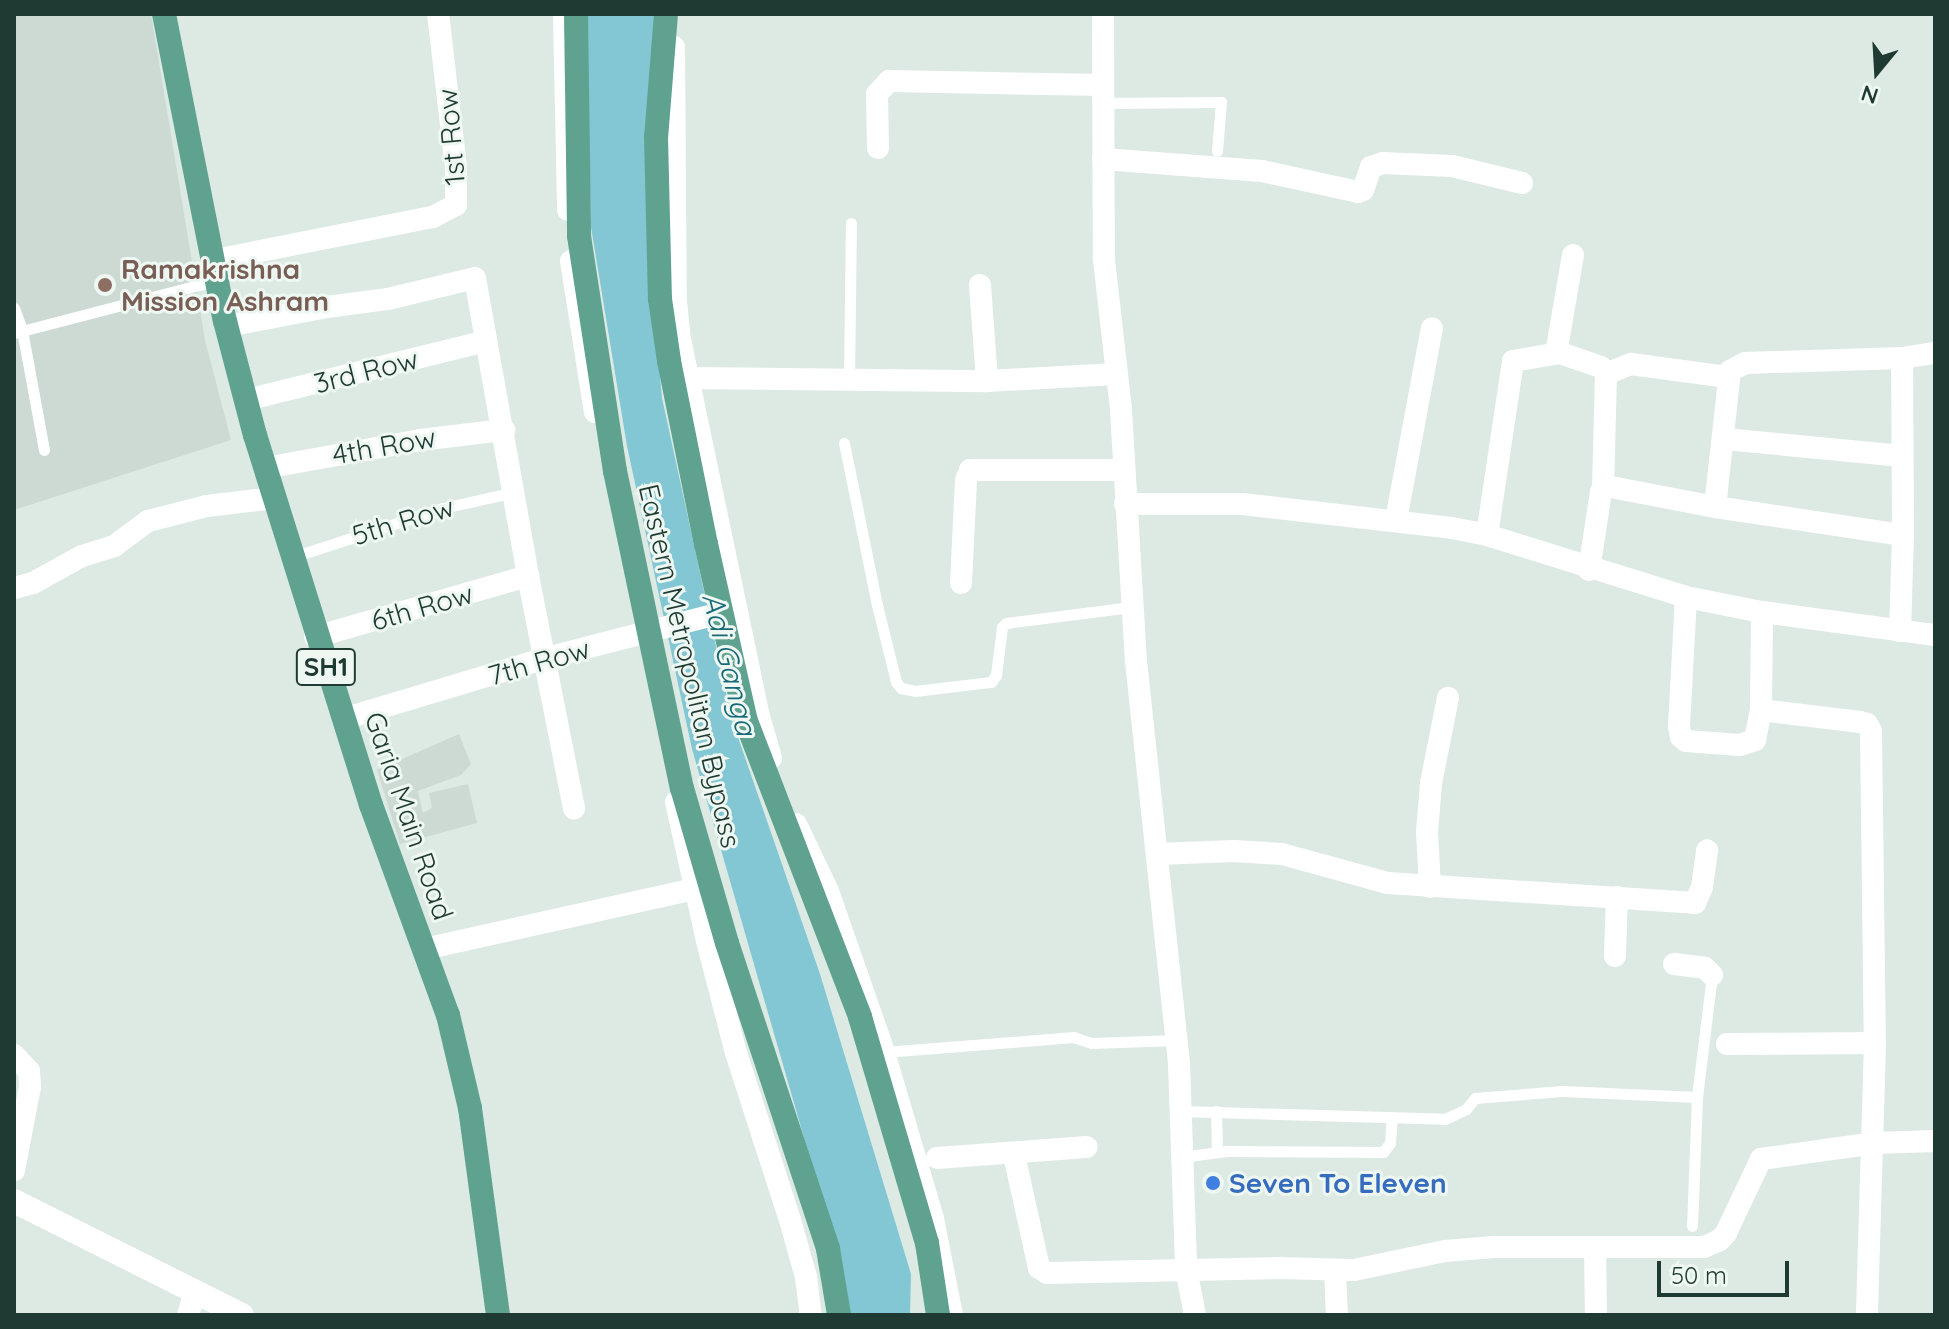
<!DOCTYPE html>
<style>
body{margin:0}
#map{position:relative;width:1949px;height:1329px;overflow:hidden;background:#ddeae4;font-family:Quicksand,sans-serif}
div>[style]{position:absolute}
[style*='--x']{left:calc(var(--x)*1px);top:calc(var(--y)*1px);width:calc(var(--w)*1px);rotate:calc(var(--a)*1deg)}
.built>*{inset:0;background:#ccdad3}
.water>*{inset:0;background:#82c7d3}
.lane>*{height:11px;margin:-5.5px;padding:0 5.5px;transform-origin:5.5px;border-radius:5.5px;background:#fff}
.street>*{height:22px;margin:-11px;padding:0 11px;transform-origin:11px;border-radius:11px;background:#fff}
.secondary>*{height:24px;margin:-12px;padding:0 12px;transform-origin:12px;border-radius:12px;background:#fff}
.primary>*{height:24px;margin:-12px;padding:0 12px;transform-origin:12px;border-radius:12px;background:#60a290}
.dots>*{width:22px;height:22px;translate:-50% -50%;box-sizing:border-box;border:4px solid #eef7f2;border-radius:50%}
span{translate:-50% -50%;white-space:nowrap;text-align:center;line-height:1.15;-webkit-text-stroke:6px #eef7f2;paint-order:stroke}
.shield-label span{padding:2px 6px;background:#eef7f2;border:2px solid;border-radius:6px;-webkit-text-stroke-width:0}
.shield-label{font-size:26px;color:#1e3a32;font-weight:700}
.street-label{font-size:28px;color:#1e3a32}
.education-label{font-size:28px;color:#785e54;font-weight:700}
.left{translate:0 -50%;text-align:left}
.shop-label{font-size:28px;color:#366cbe;font-weight:700}
.water-label{font-size:30px;color:#176978;font-style:italic}
.frame{position:absolute;inset:0;border:16px solid #1e3a32;pointer-events:none}
.north{position:absolute;left:1837px;top:32px;width:80px;height:80px;-webkit-text-stroke:6px #eef7f2;paint-order:stroke;rotate:198deg;font-size:22px;font-weight:700;line-height:32px;text-align:center;color:#1e3a32}
.north::after{content:'';display:block;margin:auto;width:28px;height:36px;background:#1e3a32;clip-path:polygon(50% 0,100% 100%,50% 72%,0 100%)}
.scale{position:absolute;left:1657px;top:1261px;width:132px;height:36px;box-sizing:border-box;border:4px solid #1e3a32;border-top:0;padding-left:10px;font-size:24px;line-height:28px;white-space:nowrap;color:#1e3a32;-webkit-text-stroke:6px #eef7f2;paint-order:stroke}
</style>
<div id="map">
<div class="built">
<div style="clip-path:polygon(14px 14px,151px 14px,205px 340px,231px 440px,14px 510px)"></div>
<div style="clip-path:polygon(459px 734px,471px 764px,461px 775px,418px 791px,423px 813px,432px 808px,429px 793px,468px 784px,477px 823px,400px 844px,377px 770px)"></div>
</div>
<div class="water">
<div style="clip-path:polygon(586px 14px,656px 14px,648px 246px,662px 398px,732px 720px,820px 974px,911px 1274px,910px 1315px,847px 1315px,845px 1280px,692px 749px,627px 446px,591px 227px)"></div>
</div>
<div class="lane">
<div style="--x:1103;--y:103;--w:118;--a:-0.5"></div>
<div style="--x:1221;--y:102;--w:49;--a:94.7"></div>
<div style="--x:14;--y:308;--w:23;--a:70"></div>
<div style="--x:22;--y:330;--w:122;--a:79.6"></div>
<div style="--x:14;--y:333;--w:211;--a:-14.6"></div>
<div style="--x:849;--y:380;--w:157;--a:-89.3"></div>
<div style="--x:844;--y:443;--w:165;--a:78.5"></div>
<div style="--x:877;--y:605;--w:79;--a:76.1"></div>
<div style="--x:896;--y:682;--w:8;--a:50"></div>
<div style="--x:901;--y:688;--w:14;--a:12"></div>
<div style="--x:915;--y:691;--w:77;--a:-6.8"></div>
<div style="--x:991;--y:682;--w:9;--a:-54"></div>
<div style="--x:996;--y:675;--w:48;--a:-82.9"></div>
<div style="--x:1002;--y:627;--w:6;--a:-45"></div>
<div style="--x:1006;--y:623;--w:126;--a:-7.3"></div>
<div style="--x:293;--y:557;--w:158;--a:-18.1"></div>
<div style="--x:443;--y:508;--w:73;--a:-12.7"></div>
<div style="--x:884;--y:1052;--w:190;--a:-4.5"></div>
<div style="--x:1073;--y:1037;--w:19;--a:18"></div>
<div style="--x:1091;--y:1043;--w:86;--a:-2"></div>
<div style="--x:1697;--y:1097;--w:123;--a:-83"></div>
<div style="--x:1181;--y:1111;--w:264;--a:1.7"></div>
<div style="--x:1445;--y:1119;--w:23;--a:-25"></div>
<div style="--x:1466;--y:1109;--w:14;--a:-51"></div>
<div style="--x:1475;--y:1098;--w:87;--a:-4.6"></div>
<div style="--x:1562;--y:1091;--w:135;--a:2.5"></div>
<div style="--x:1697;--y:1097;--w:129;--a:92.2"></div>
<div style="--x:1216;--y:1111;--w:41;--a:88.6"></div>
<div style="--x:1181;--y:1157;--w:46;--a:-7.4"></div>
<div style="--x:1227;--y:1151;--w:156;--a:0.4"></div>
<div style="--x:1383;--y:1152;--w:11;--a:-52"></div>
<div style="--x:1390;--y:1143;--w:26;--a:-86"></div>
</div>
<div class="street">
<div style="--x:564;--y:14;--w:196;--a:88.8"></div>
<div style="--x:1103;--y:14;--w:246;--a:89.8"></div>
<div style="--x:1104;--y:260;--w:151;--a:83.5"></div>
<div style="--x:1121;--y:410;--w:251;--a:86.6"></div>
<div style="--x:1136;--y:661;--w:405;--a:83.9"></div>
<div style="--x:1179;--y:1064;--w:205;--a:88"></div>
<div style="--x:1186;--y:1269;--w:47;--a:78.9"></div>
<div style="--x:674;--y:47;--w:255;--a:89.6"></div>
<div style="--x:676;--y:302;--w:37;--a:84"></div>
<div style="--x:680;--y:339;--w:382;--a:78.2"></div>
<div style="--x:758;--y:713;--w:47;--a:73.9"></div>
<div style="--x:878;--y:148;--w:54;--a:-91.1"></div>
<div style="--x:877;--y:94;--w:18;--a:-47"></div>
<div style="--x:889;--y:81;--w:214;--a:1.1"></div>
<div style="--x:1103;--y:159;--w:159;--a:4.3"></div>
<div style="--x:1262;--y:171;--w:98;--a:12.3"></div>
<div style="--x:1358;--y:192;--w:5;--a:-22"></div>
<div style="--x:1363;--y:190;--w:24;--a:-71"></div>
<div style="--x:1371;--y:167;--w:13;--a:-18"></div>
<div style="--x:1383;--y:163;--w:69;--a:2.5"></div>
<div style="--x:1452;--y:166;--w:72;--a:13.7"></div>
<div style="--x:1573;--y:255;--w:94;--a:99.8"></div>
<div style="--x:1557;--y:348;--w:6;--a:59"></div>
<div style="--x:1560;--y:353;--w:43;--a:18.9"></div>
<div style="--x:1601;--y:367;--w:9;--a:54"></div>
<div style="--x:1606;--y:374;--w:114;--a:91.5"></div>
<div style="--x:215;--y:260;--w:222;--a:-11.2"></div>
<div style="--x:433;--y:217;--w:26;--a:-28"></div>
<div style="--x:456;--y:205;--w:38;--a:-90"></div>
<div style="--x:456;--y:167;--w:154;--a:-96.7"></div>
<div style="--x:571;--y:261;--w:153;--a:81"></div>
<div style="--x:980;--y:285;--w:96;--a:85.8"></div>
<div style="--x:227;--y:326;--w:102;--a:-10.8"></div>
<div style="--x:327;--y:307;--w:62;--a:-7.5"></div>
<div style="--x:388;--y:299;--w:89;--a:-13.6"></div>
<div style="--x:475;--y:278;--w:303;--a:79.9"></div>
<div style="--x:528;--y:576;--w:237;--a:78.8"></div>
<div style="--x:1902;--y:358;--w:33;--a:-9"></div>
<div style="--x:1606;--y:374;--w:27;--a:-22"></div>
<div style="--x:1631;--y:364;--w:97;--a:7.7"></div>
<div style="--x:686;--y:378;--w:301;--a:0.6"></div>
<div style="--x:987;--y:381;--w:129;--a:-3.1"></div>
<div style="--x:246;--y:400;--w:247;--a:-13.8"></div>
<div style="--x:1725;--y:439;--w:178;--a:5.5"></div>
<div style="--x:265;--y:468;--w:158;--a:-10.2"></div>
<div style="--x:420;--y:440;--w:85;--a:-6.8"></div>
<div style="--x:1125;--y:504;--w:117;--a:0"></div>
<div style="--x:1242;--y:504;--w:211;--a:6.5"></div>
<div style="--x:1452;--y:528;--w:36;--a:11"></div>
<div style="--x:1487;--y:535;--w:208;--a:17.3"></div>
<div style="--x:1686;--y:597;--w:77;--a:11.2"></div>
<div style="--x:1762;--y:612;--w:175;--a:7.6"></div>
<div style="--x:1396;--y:520;--w:195;--a:-79.4"></div>
<div style="--x:1487;--y:535;--w:176;--a:-81.5"></div>
<div style="--x:1513;--y:361;--w:48;--a:-9.7"></div>
<div style="--x:1589;--y:570;--w:79;--a:-81.3"></div>
<div style="--x:1601;--y:492;--w:8;--a:-50"></div>
<div style="--x:1606;--y:486;--w:111;--a:10.9"></div>
<div style="--x:961;--y:583;--w:103;--a:-87.2"></div>
<div style="--x:966;--y:480;--w:11;--a:-68"></div>
<div style="--x:970;--y:470;--w:154;--a:0"></div>
<div style="--x:14;--y:588;--w:20;--a:-15"></div>
<div style="--x:33;--y:583;--w:56;--a:-28.9"></div>
<div style="--x:82;--y:556;--w:34;--a:-17"></div>
<div style="--x:114;--y:546;--w:42;--a:-36.3"></div>
<div style="--x:148;--y:521;--w:61;--a:-14.3"></div>
<div style="--x:207;--y:506;--w:66;--a:-6.9"></div>
<div style="--x:1686;--y:597;--w:129;--a:93.1"></div>
<div style="--x:1679;--y:726;--w:11;--a:80"></div>
<div style="--x:1681;--y:737;--w:6;--a:39"></div>
<div style="--x:1686;--y:741;--w:54;--a:4.2"></div>
<div style="--x:1740;--y:745;--w:16;--a:-18"></div>
<div style="--x:1755;--y:740;--w:31;--a:-79"></div>
<div style="--x:1761;--y:710;--w:98;--a:-89.4"></div>
<div style="--x:1900;--y:631;--w:96;--a:-88.2"></div>
<div style="--x:1903;--y:535;--w:177;--a:-90.3"></div>
<div style="--x:1902;--y:358;--w:157;--a:178.2"></div>
<div style="--x:1745;--y:363;--w:17;--a:152"></div>
<div style="--x:1730;--y:371;--w:137;--a:96.3"></div>
<div style="--x:1715;--y:507;--w:190;--a:8.5"></div>
<div style="--x:315;--y:637;--w:222;--a:-16"></div>
<div style="--x:1761;--y:710;--w:100;--a:6.9"></div>
<div style="--x:1860;--y:722;--w:7;--a:16"></div>
<div style="--x:1867;--y:724;--w:8;--a:60"></div>
<div style="--x:1871;--y:731;--w:312;--a:89.3"></div>
<div style="--x:1875;--y:1043;--w:272;--a:91.7"></div>
<div style="--x:343;--y:719;--w:209;--a:-16.7"></div>
<div style="--x:543;--y:659;--w:200;--a:-14.5"></div>
<div style="--x:676;--y:802;--w:142;--a:77.4"></div>
<div style="--x:707;--y:941;--w:116;--a:75.5"></div>
<div style="--x:736;--y:1053;--w:176;--a:72.1"></div>
<div style="--x:790;--y:1220;--w:59;--a:74.3"></div>
<div style="--x:806;--y:1277;--w:38;--a:83"></div>
<div style="--x:796;--y:824;--w:74;--a:64.5"></div>
<div style="--x:828;--y:891;--w:170;--a:70.8"></div>
<div style="--x:884;--y:1052;--w:174;--a:73.6"></div>
<div style="--x:933;--y:1219;--w:98;--a:78.8"></div>
<div style="--x:1158;--y:854;--w:76;--a:-2.3"></div>
<div style="--x:1234;--y:851;--w:48;--a:3.6"></div>
<div style="--x:1282;--y:854;--w:110;--a:15.3"></div>
<div style="--x:1388;--y:883;--w:308;--a:3.7"></div>
<div style="--x:1695;--y:903;--w:17;--a:-66"></div>
<div style="--x:1702;--y:887;--w:37;--a:-82"></div>
<div style="--x:1430;--y:887;--w:55;--a:-93.1"></div>
<div style="--x:1427;--y:832;--w:49;--a:-85.3"></div>
<div style="--x:1431;--y:783;--w:87;--a:-78.7"></div>
<div style="--x:424;--y:949;--w:278;--a:-12.5"></div>
<div style="--x:1615;--y:956;--w:59;--a:-88.1"></div>
<div style="--x:1674;--y:964;--w:31;--a:7"></div>
<div style="--x:1705;--y:968;--w:10;--a:45"></div>
<div style="--x:1727;--y:1044;--w:148;--a:-0.4"></div>
<div style="--x:14;--y:1055;--w:22;--a:47"></div>
<div style="--x:29;--y:1071;--w:16;--a:86"></div>
<div style="--x:30;--y:1087;--w:85;--a:100.9"></div>
<div style="--x:1014;--y:1155;--w:116;--a:77.5"></div>
<div style="--x:1039;--y:1268;--w:9;--a:32"></div>
<div style="--x:1047;--y:1273;--w:230;--a:-1.2"></div>
<div style="--x:1277;--y:1268;--w:77;--a:1.5"></div>
<div style="--x:1354;--y:1270;--w:93;--a:-11.8"></div>
<div style="--x:1445;--y:1251;--w:49;--a:-4.7"></div>
<div style="--x:1494;--y:1247;--w:210;--a:0"></div>
<div style="--x:1704;--y:1247;--w:17;--a:-24"></div>
<div style="--x:1720;--y:1240;--w:9;--a:-49"></div>
<div style="--x:1726;--y:1233;--w:82;--a:-64.7"></div>
<div style="--x:1761;--y:1159;--w:115;--a:-8"></div>
<div style="--x:1875;--y:1143;--w:60;--a:-1.9"></div>
<div style="--x:937;--y:1158;--w:150;--a:-4.2"></div>
<div style="--x:1595;--y:1247;--w:68;--a:89.2"></div>
<div style="--x:1335;--y:1270;--w:45;--a:87.5"></div>
<div style="--x:188;--y:1315;--w:24;--a:-73"></div>
</div>
<div class="secondary">
<div style="--x:14;--y:1201;--w:255;--a:26.6"></div>
</div>
<div class="primary">
<div style="--x:164;--y:14;--w:313;--a:78.8"></div>
<div style="--x:225;--y:321;--w:118;--a:75.3"></div>
<div style="--x:255;--y:435;--w:388;--a:72.6"></div>
<div style="--x:371;--y:805;--w:224;--a:69.9"></div>
<div style="--x:448;--y:1015;--w:96;--a:76.7"></div>
<div style="--x:470;--y:1108;--w:209;--a:82.3"></div>
<div style="--x:576;--y:14;--w:222;--a:89.2"></div>
<div style="--x:579;--y:236;--w:238;--a:81.3"></div>
<div style="--x:615;--y:471;--w:324;--a:78.1"></div>
<div style="--x:682;--y:788;--w:161;--a:73.8"></div>
<div style="--x:727;--y:943;--w:322;--a:71.7"></div>
<div style="--x:828;--y:1249;--w:67;--a:80.5"></div>
<div style="--x:666;--y:14;--w:123;--a:94.6"></div>
<div style="--x:656;--y:137;--w:162;--a:88.6"></div>
<div style="--x:660;--y:299;--w:63;--a:81.7"></div>
<div style="--x:669;--y:361;--w:187;--a:78.6"></div>
<div style="--x:706;--y:544;--w:181;--a:77.3"></div>
<div style="--x:746;--y:721;--w:317;--a:68.9"></div>
<div style="--x:860;--y:1017;--w:236;--a:73.5"></div>
<div style="--x:927;--y:1243;--w:73;--a:81.3"></div>
</div>
<div class="dots">
<div style="left:105px;top:285px;background:#8d6e63"></div>
<div style="left:1213px;top:1183px;background:#3f7fe0"></div>
</div>
<div class="shield-label">
<span style="left:326px;top:667px">SH1</span>
</div>
<div class="street-label">
<span style="left:451px;top:137px;rotate:-95deg">1st Row</span>
<span style="left:366px;top:371px;rotate:-14deg">3rd Row</span>
<span style="left:384px;top:446px;rotate:-10deg">4th Row</span>
<span style="left:403px;top:521px;rotate:-17deg">5th Row</span>
<span style="left:422px;top:607px;rotate:-16deg">6th Row</span>
<span style="left:539px;top:662px;rotate:-16deg">7th Row</span>
<span style="left:690px;top:666px;rotate:77deg">Eastern Metropolitan Bypass</span>
<span style="left:409px;top:816px;rotate:71deg">Garia Main Road</span>
</div>
<div class="education-label">
<span class="left" style="left:121px;top:285px">Ramakrishna<br>Mission Ashram</span>
</div>
<div class="shop-label">
<span class="left" style="left:1229px;top:1183px">Seven To Eleven</span>
</div>
<div class="water-label">
<span style="left:730px;top:664px;rotate:76deg">Adi Ganga</span>
</div>
<div class="frame"></div>
<div class="north">N</div>
<div class="scale">50 m</div>
</div>
